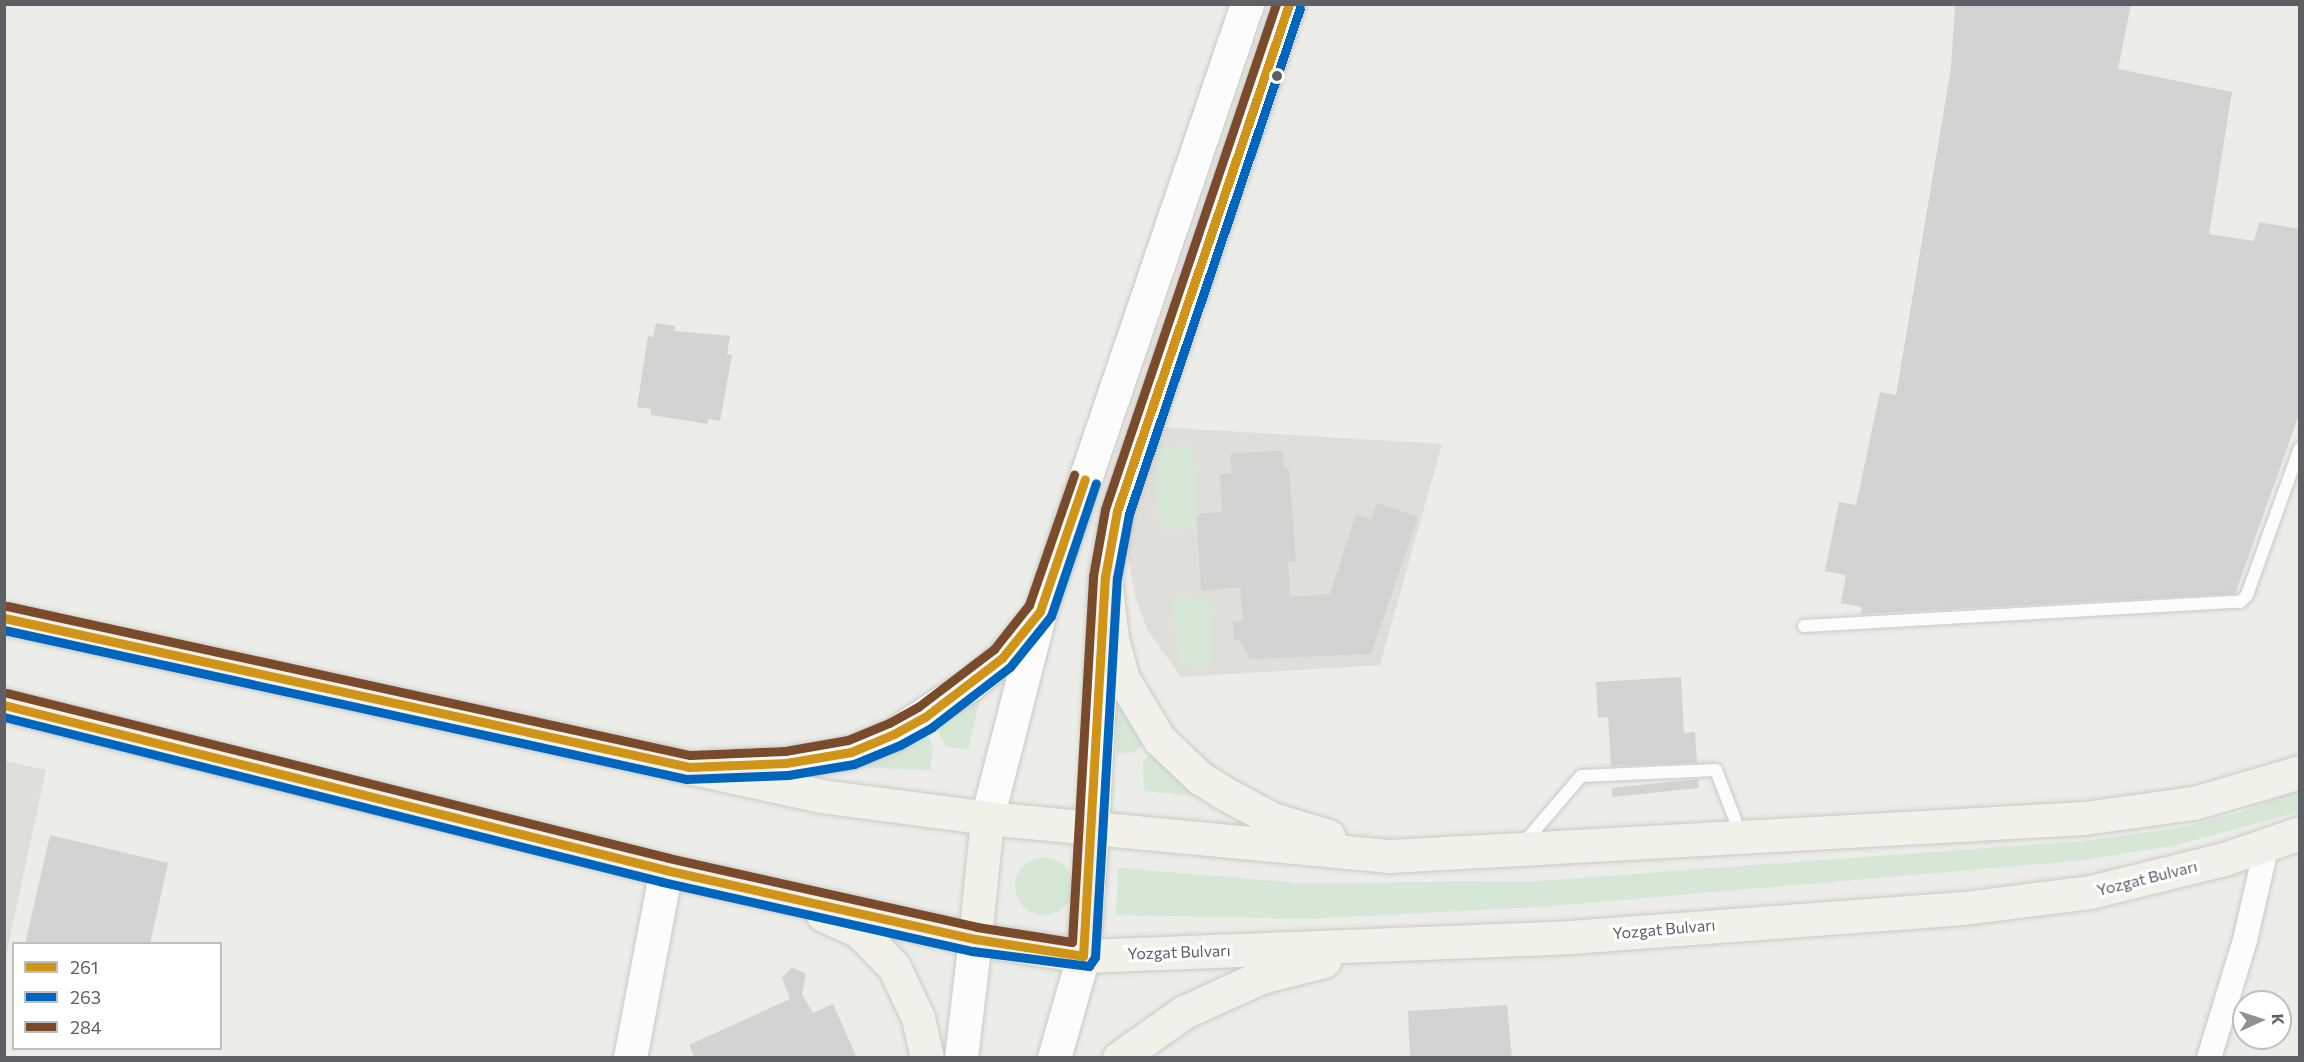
<!DOCTYPE html>
<meta charset="utf-8">
<style>
body{margin:0}
#map{position:relative;width:2304px;height:1062px;overflow:hidden;background:#ecece8;font-family:Commissioner,sans-serif}
div>[style]{position:absolute}
[style*='--x']{left:calc(var(--x)*1px);top:calc(var(--y)*1px);width:calc(var(--w)*1px);rotate:calc(var(--a)*1deg)}
.education>*{inset:0;background:#dfded8}
.green>*{inset:0;background:#d6e7d6;transform-origin:0 0}
.round{border-radius:50%}
.building>*{inset:0;background:#d3d3d1;transform-origin:0 0}
.roads{filter:drop-shadow(0 0 2px #c9cac9) drop-shadow(0 0 2px #c9cac9)}
.lane>*{height:12px;margin:-6px;padding:0 6px;transform-origin:6px;border-radius:6px;background:#fcfcfc}
.street>*{height:24px;margin:-12px;padding:0 12px;transform-origin:12px;border-radius:12px;background:#fcfcfc}
.secondary>*{height:33px;margin:-16.5px;padding:0 16.5px;transform-origin:16.5px;border-radius:16.5px;background:#fcfcfc}
.primary>*{height:33px;margin:-16.5px;padding:0 16.5px;transform-origin:16.5px;border-radius:16.5px;background:#f2f1e9}
.bus-1>*{height:9px;margin:-4.5px;padding:0 4.5px;transform-origin:4.5px;border-radius:4.5px;background:#d09419}
.bus-2>*{height:9px;margin:-4.5px;padding:0 4.5px;transform-origin:4.5px;border-radius:4.5px;background:#0065bd}
.bus-3>*{height:9px;margin:-4.5px;padding:0 4.5px;transform-origin:4.5px;border-radius:4.5px;background:#7a4b2a}
.dots>*{width:16px;height:16px;translate:-50% -50%;box-sizing:border-box;border:3px solid #fff;border-radius:50%}
span{translate:-50% -50%;white-space:nowrap;text-align:center;line-height:1.15;-webkit-text-stroke:6px #fff;paint-order:stroke}
.street-label{font-size:16px;color:#5d6065}
.frame{position:absolute;inset:0;border:6px solid #5d6065;pointer-events:none}
.legend{position:absolute;left:12px;top:942px;width:210px;height:108px;box-sizing:border-box;background:#fff;border:2px solid #bebfc1;margin:0;padding:8px 10px;list-style:none;font-size:18px;color:#5d6065}
.legend li{display:flex;align-items:center;gap:12px;height:30px}
.legend b{width:30px;border:2px solid #bebfc1}
.north{position:absolute;left:2232px;top:990px;width:60px;height:60px;box-sizing:border-box;background:#fff;border:2px solid #bebfc1;border-radius:50%;rotate:87deg;font-size:16px;font-weight:700;line-height:24px;text-align:center;color:#5d6065}
.north::after{content:'';display:block;margin:auto;width:21px;height:27px;background:#8f9193;clip-path:polygon(50% 0,100% 100%,50% 72%,0 100%)}
</style>
<div id="map">
<div class="education">
<div style="clip-path:polygon(1159px 427px,1442px 444px,1380px 665px,1181px 677px,1148px 631px,1135px 596px,1128px 556px,1129px 526px)"></div>
<div style="clip-path:polygon(5px 761px,46px 770px,5px 960px,4px 761px)"></div>
</div>
<div class="green">
<div style="left:1192px;top:447px;width:81px;height:35px;rotate:88deg"></div>
<div style="left:1208px;top:598px;width:66px;height:34px;rotate:87deg"></div>
<div style="clip-path:polygon(1112px 677px,1146px 741px,1135px 752px,1117px 753px)"></div>
<div style="clip-path:polygon(984px 683px,968px 750px,946px 747px,934px 725px)"></div>
<div style="clip-path:polygon(925px 730px,933px 746px,930px 770px,853px 767px)"></div>
<div style="clip-path:polygon(1155px 749px,1209px 797px,1144px 791px,1143px 761px)"></div>
<div style="clip-path:polygon(2299px 789px,2299px 811px,2294px 813px,2177px 845px,2086px 860px,1540px 907px,1304px 919px,1116px 915px,1118px 868px,1299px 883px,1539px 881px,2083px 841px,2178px 828px,2239px 813px)"></div>
<div class="round" style="left:1015px;top:857px;width:58px;height:58px"></div>
</div>
<div class="building">
<div style="clip-path:polygon(1955px 4px,2131px 4px,2118px 69px,2232px 92px,2209px 234px,2254px 241px,2259px 222px,2300px 229px,2300px 412px,2235px 594px,1860px 614px,1862px 607px,1841px 603px,1846px 575px,1825px 571px,1839px 502px,1856px 505px,1880px 392px,1896px 395px,1951px 68px)"></div>
<div style="clip-path:polygon(656px 323px,675px 326px,675px 331px,730px 336px,727px 354px,732px 355px,720px 421px,708px 419px,708px 424px,651px 415px,651px 409px,637px 407px,648px 336px,653px 337px)"></div>
<div style="clip-path:polygon(1282px 450px,1284px 469px,1289px 469px,1296px 562px,1288px 562px,1290px 597px,1330px 594px,1356px 515px,1371px 520px,1377px 503px,1418px 517px,1371px 654px,1250px 659px,1239px 639px,1234px 640px,1233px 622px,1243px 621px,1240px 587px,1201px 591px,1197px 520px,1200px 514px,1222px 512px,1220px 474px,1232px 473px,1230px 454px)"></div>
<div style="clip-path:polygon(1681px 677px,1684px 733px,1695px 732px,1697px 763px,1611px 766px,1608px 717px,1598px 718px,1596px 682px)"></div>
<div style="left:1698px;top:779px;width:9px;height:87px;rotate:84deg"></div>
<div style="clip-path:polygon(50px 835px,168px 863px,150px 944px,25px 944px)"></div>
<div style="clip-path:polygon(792px 967px,806px 974px,802px 994px,813px 1013px,833px 1004px,857px 1058px,695px 1058px,689px 1045px,790px 999px,782px 978px)"></div>
<div style="clip-path:polygon(1507px 1005px,1512px 1058px,1410px 1058px,1408px 1011px)"></div>
</div>
<div class="roads">
<div class="lane">
<div style="--x:1804;--y:626;--w:437;--a:-3.2"></div>
<div style="--x:2240;--y:602;--w:10;--a:-45"></div>
<div style="--x:2247;--y:595;--w:156;--a:-70.2"></div>
<div style="--x:1523;--y:844;--w:89;--a:-49.5"></div>
<div style="--x:1581;--y:776;--w:135;--a:-2.5"></div>
<div style="--x:1716;--y:770;--w:70;--a:69"></div>
</div>
<div class="street">
<div style="--x:2209;--y:1058;--w:123;--a:-73"></div>
<div style="--x:2245;--y:940;--w:98;--a:-77"></div>
</div>
<div class="secondary">
<div style="--x:709;--y:766;--w:77;--a:-2.2"></div>
<div style="--x:786;--y:763;--w:66;--a:-9.6"></div>
<div style="--x:851;--y:752;--w:47;--a:-22.7"></div>
<div style="--x:894;--y:734;--w:90;--a:-33.2"></div>
<div style="--x:969;--y:685;--w:43;--a:-39.3"></div>
<div style="--x:1002;--y:658;--w:47;--a:-50.2"></div>
<div style="--x:987;--y:818;--w:214;--a:-75.6"></div>
<div style="--x:1040;--y:611;--w:641;--a:-71.17"></div>
<div style="--x:1092;--y:829;--w:252;--a:-87"></div>
<div style="--x:1105;--y:577;--w:67;--a:-79.7"></div>
<div style="--x:1117;--y:511;--w:535;--a:-71.26"></div>
<div style="--x:630;--y:1058;--w:191;--a:-79.2"></div>
<div style="--x:961;--y:1058;--w:120;--a:-83.3"></div>
<div style="--x:1054;--y:1058;--w:106;--a:-74.1"></div>
</div>
<div class="primary">
<div style="--x:1105;--y:577;--w:62;--a:83.6"></div>
<div style="--x:1112;--y:639;--w:41;--a:74.6"></div>
<div style="--x:1123;--y:679;--w:70;--a:59"></div>
<div style="--x:1159;--y:739;--w:57;--a:43.6"></div>
<div style="--x:1200;--y:778;--w:26;--a:32"></div>
<div style="--x:1222;--y:792;--w:57;--a:28.4"></div>
<div style="--x:1272;--y:819;--w:59;--a:16.9"></div>
<div style="--x:4;--y:618;--w:836;--a:12.29"></div>
<div style="--x:821;--y:796;--w:167;--a:7.5"></div>
<div style="--x:987;--y:818;--w:405;--a:5.4"></div>
<div style="--x:1390;--y:856;--w:695;--a:-3.13"></div>
<div style="--x:2084;--y:818;--w:111;--a:-7.8"></div>
<div style="--x:2194;--y:803;--w:110;--a:-16.3"></div>
<div style="--x:4;--y:705;--w:682;--a:14"></div>
<div style="--x:666;--y:870;--w:317;--a:12.6"></div>
<div style="--x:975;--y:939;--w:109;--a:8.9"></div>
<div style="--x:1083;--y:956;--w:487;--a:-2.2"></div>
<div style="--x:1570;--y:937;--w:395;--a:-4.2"></div>
<div style="--x:1964;--y:908;--w:127;--a:-7.2"></div>
<div style="--x:2090;--y:892;--w:138;--a:-13.8"></div>
<div style="--x:2224;--y:859;--w:80;--a:-18.9"></div>
<div style="--x:823;--y:915;--w:39;--a:24"></div>
<div style="--x:859;--y:931;--w:50;--a:45.8"></div>
<div style="--x:894;--y:967;--w:56;--a:64.8"></div>
<div style="--x:918;--y:1018;--w:41;--a:77.3"></div>
<div style="--x:975;--y:939;--w:122;--a:-84.3"></div>
<div style="--x:1083;--y:956;--w:127;--a:-85.9"></div>
<div style="--x:1119;--y:1058;--w:80;--a:-35.3"></div>
<div style="--x:1184;--y:1012;--w:85;--a:-24.4"></div>
<div style="--x:1261;--y:977;--w:65;--a:-14.3"></div>
</div>
</div>
<div class="bus-1">
<div style="--x:4;--y:618;--w:701;--a:12.27"></div>
<div style="--x:689;--y:767;--w:97;--a:-2.4"></div>
<div style="--x:786;--y:763;--w:66;--a:-9.6"></div>
<div style="--x:851;--y:752;--w:47;--a:-22.7"></div>
<div style="--x:894;--y:734;--w:35;--a:-29"></div>
<div style="--x:925;--y:717;--w:97;--a:-37.5"></div>
<div style="--x:1002;--y:658;--w:60;--a:-51"></div>
<div style="--x:1040;--y:611;--w:139;--a:-71.2"></div>
<div style="--x:4;--y:705;--w:682;--a:14"></div>
<div style="--x:666;--y:870;--w:317;--a:12.6"></div>
<div style="--x:975;--y:939;--w:109;--a:8.9"></div>
<div style="--x:1083;--y:956;--w:380;--a:-86.7"></div>
<div style="--x:1105;--y:577;--w:67;--a:-79.7"></div>
<div style="--x:1117;--y:511;--w:535;--a:-71.26"></div>
</div>
<div class="bus-2">
<div style="--x:4;--y:630;--w:698;--a:12.32"></div>
<div style="--x:686;--y:779;--w:102;--a:-2.2"></div>
<div style="--x:788;--y:775;--w:67;--a:-9.5"></div>
<div style="--x:854;--y:764;--w:50;--a:-22.4"></div>
<div style="--x:900;--y:745;--w:37;--a:-29"></div>
<div style="--x:932;--y:727;--w:98;--a:-37.6"></div>
<div style="--x:1010;--y:667;--w:65;--a:-51.2"></div>
<div style="--x:1051;--y:616;--w:140;--a:-71.3"></div>
<div style="--x:4;--y:717;--w:679;--a:14.06"></div>
<div style="--x:663;--y:882;--w:317;--a:12.6"></div>
<div style="--x:972;--y:951;--w:118;--a:7.3"></div>
<div style="--x:1089;--y:966;--w:11;--a:-56"></div>
<div style="--x:1095;--y:957;--w:380;--a:-86.7"></div>
<div style="--x:1117;--y:578;--w:65;--a:-79.4"></div>
<div style="--x:1129;--y:514;--w:534;--a:-71.33"></div>
</div>
<div class="bus-3">
<div style="--x:7;--y:606;--w:699;--a:12.31"></div>
<div style="--x:690;--y:755;--w:95;--a:-2.4"></div>
<div style="--x:785;--y:751;--w:64;--a:-9.9"></div>
<div style="--x:848;--y:740;--w:44;--a:-22.5"></div>
<div style="--x:889;--y:723;--w:33;--a:-29"></div>
<div style="--x:918;--y:707;--w:96;--a:-37.3"></div>
<div style="--x:994;--y:649;--w:56;--a:-51.5"></div>
<div style="--x:1029;--y:605;--w:138;--a:-70.9"></div>
<div style="--x:7;--y:693;--w:682;--a:14"></div>
<div style="--x:669;--y:858;--w:316;--a:12.6"></div>
<div style="--x:977;--y:927;--w:96;--a:9"></div>
<div style="--x:1072;--y:942;--w:367;--a:-86.7"></div>
<div style="--x:1093;--y:576;--w:68;--a:-79.8"></div>
<div style="--x:1105;--y:509;--w:533;--a:-71.29"></div>
</div>
<div class="dots">
<div style="left:1277px;top:76px;background:#5d6065"></div>
</div>
<div class="street-label">
<span style="left:2147px;top:878px;rotate:-14deg">Yozgat Bulvarı</span>
<span style="left:1664px;top:929px;rotate:-5deg">Yozgat Bulvarı</span>
<span style="left:1179px;top:952px;rotate:-2deg">Yozgat Bulvarı</span>
</div>
<div class="frame"></div>
<ul class="legend">
<li><b style="height:8px;background:#d09419"></b>261</li>
<li><b style="height:8px;background:#0065bd"></b>263</li>
<li><b style="height:8px;background:#7a4b2a"></b>284</li>
</ul>
<div class="north">K</div>
</div>
